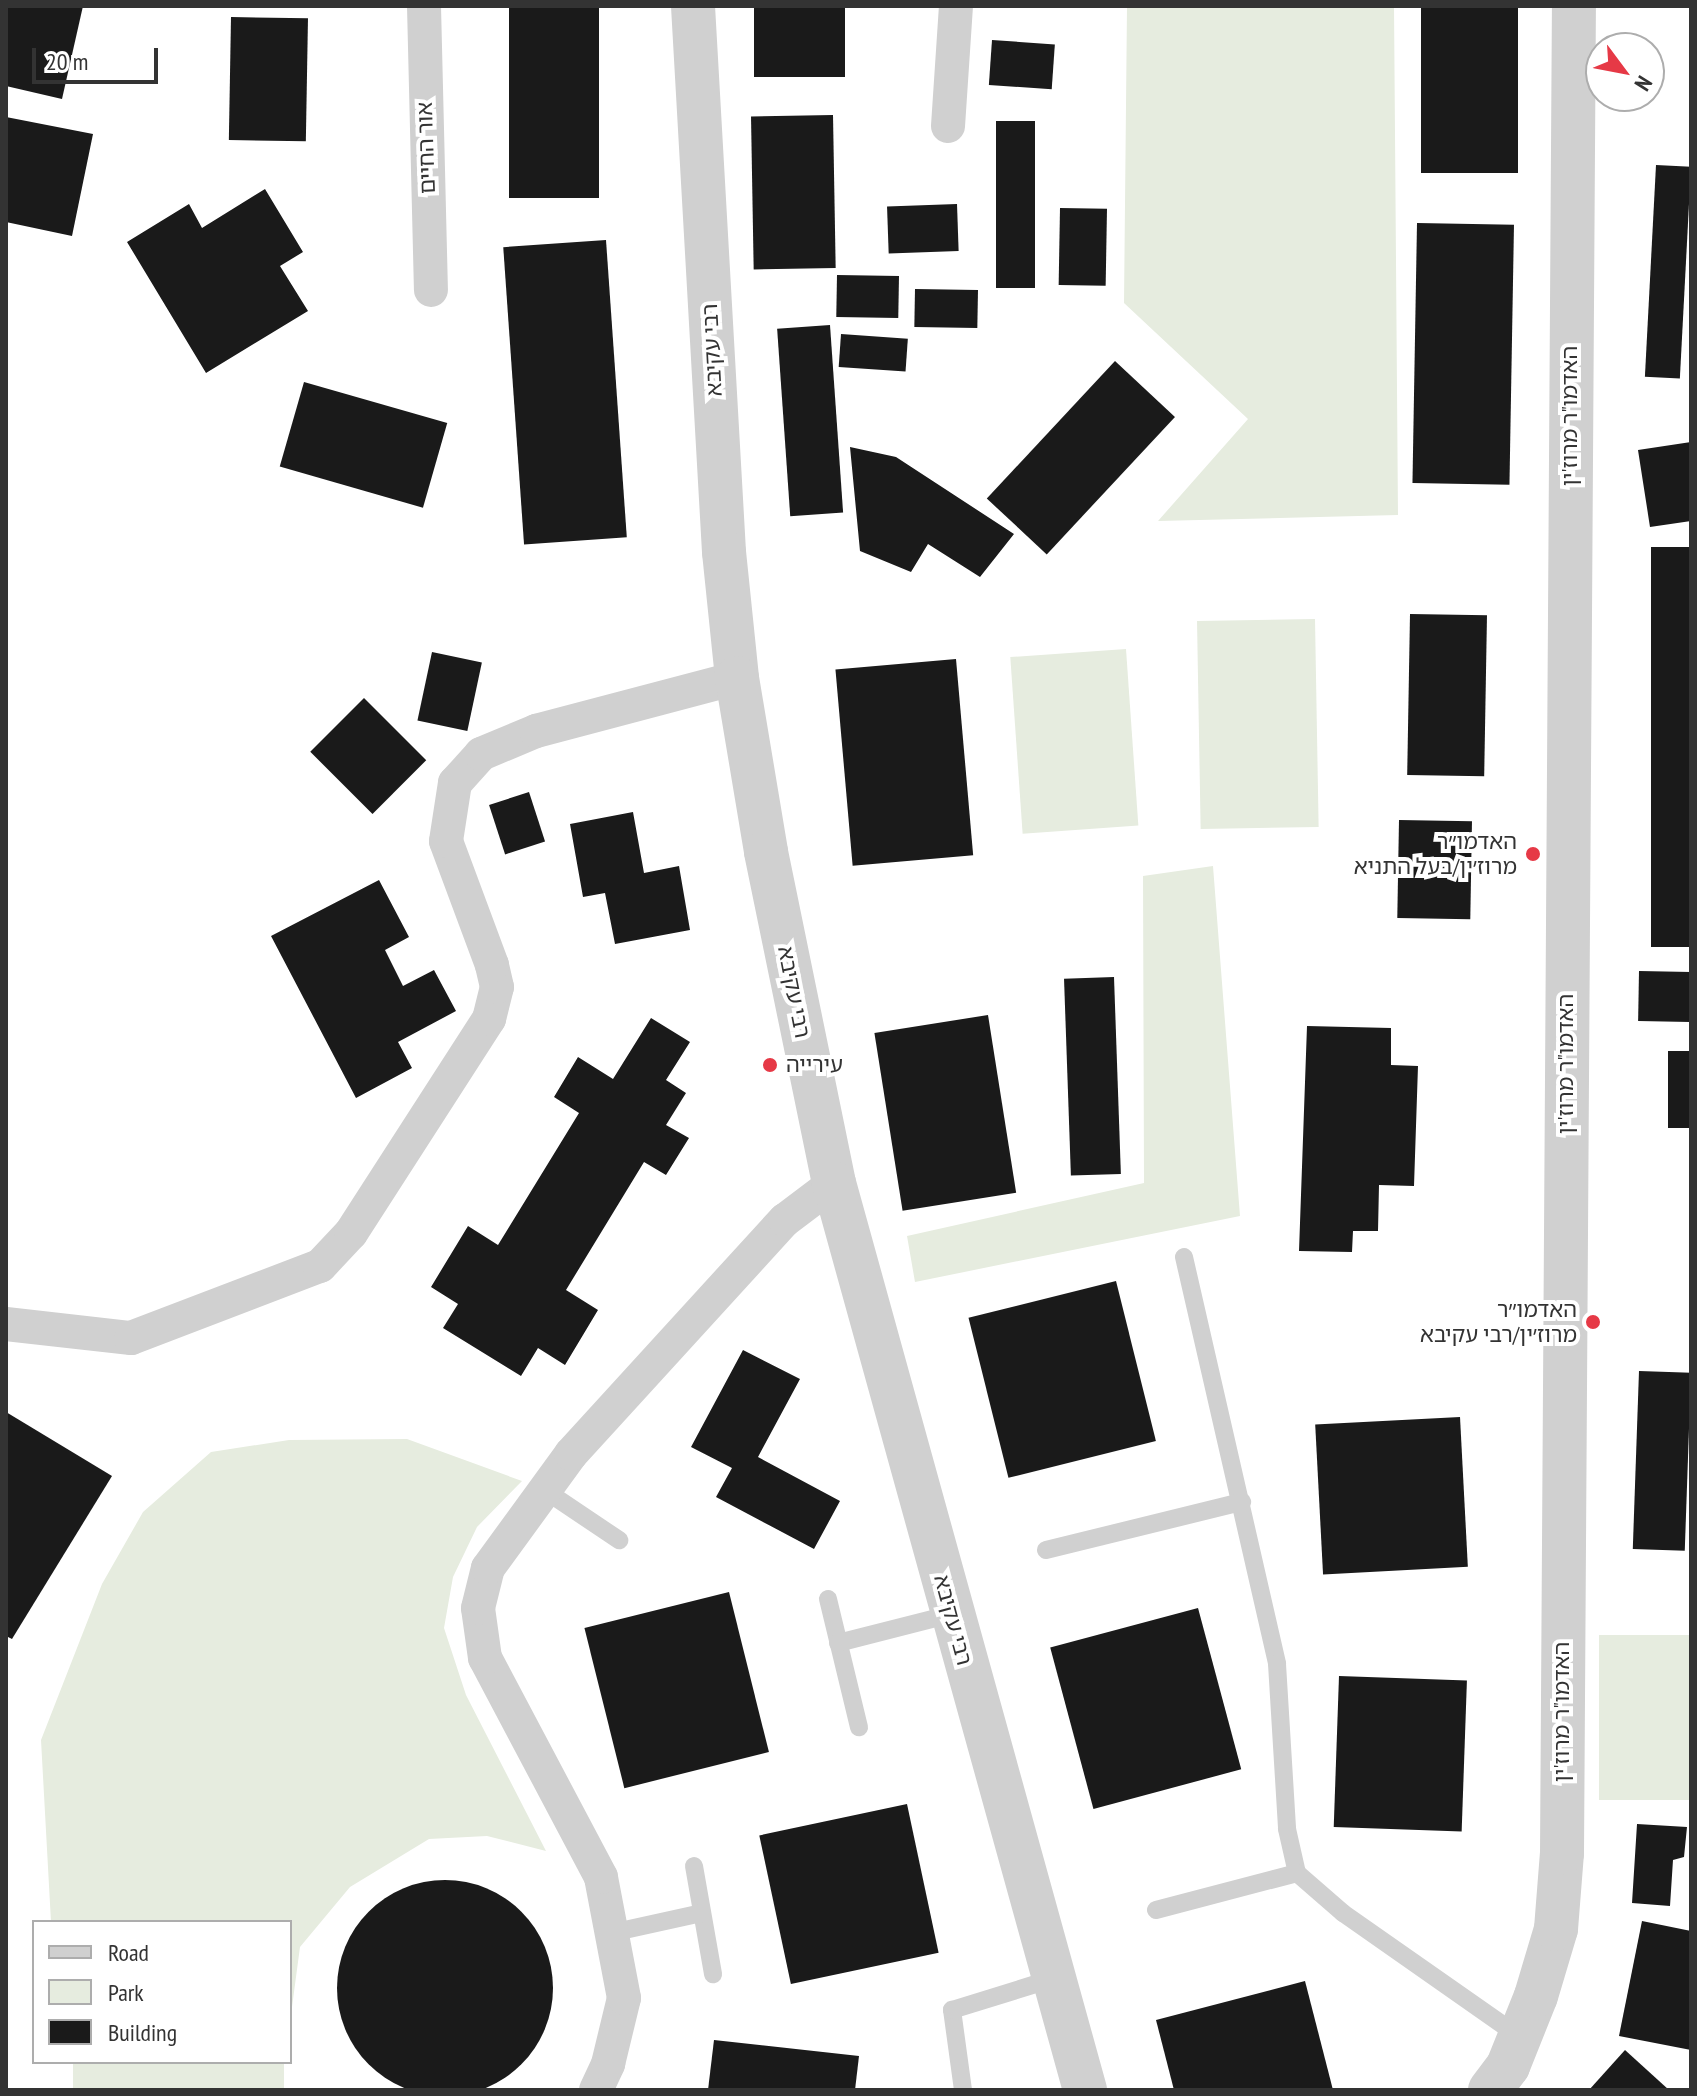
<!DOCTYPE html>
<meta charset="utf-8">
<style>
body{margin:0}
#map{position:relative;width:1697px;height:2096px;overflow:hidden;background:#fff;font-family:"PT Sans Narrow","Noto Sans Hebrew",sans-serif}
div>[style]{position:absolute}
[style*='--x']{left:calc(var(--x)*1px);top:calc(var(--y)*1px);width:calc(var(--w)*1px);rotate:calc(var(--a)*1deg)}
.green>*{inset:0;background:#e6ecdf;transform-origin:0 0}
.building>*{inset:0;background:#1a1a1a;transform-origin:0 0}
.round{border-radius:50%}
.service>*{height:18px;margin:-9px;padding:0 9px;transform-origin:9px;border-radius:9px;background:#d0d0d0}
.minor>*{height:34px;margin:-17px;padding:0 17px;transform-origin:17px;border-radius:17px;background:#d0d0d0}
.tertiary>*{height:44px;margin:-22px;padding:0 22px;transform-origin:22px;border-radius:22px;background:#d0d0d0}
.dots>*{width:22px;height:22px;translate:-50% -50%;box-sizing:border-box;border:4px solid #fff;border-radius:50%}
span{translate:-50% -50%;white-space:nowrap;text-align:center;line-height:1.15;-webkit-text-stroke:8px #fff;paint-order:stroke}
.street-label{font-size:22px;color:#333}
.poi-label{font-size:22px;color:#333}
.right{translate:-100% -50%;text-align:right}
.left{translate:0 -50%;text-align:left}
.frame{position:absolute;inset:0;border:8px solid #333;pointer-events:none}
.legend{position:absolute;left:32px;top:1920px;width:260px;height:144px;box-sizing:border-box;background:#fff;border:2px solid #adadad;margin:0;padding:10px 14px;list-style:none;font-size:24px;color:#333}
.legend li{display:flex;align-items:center;gap:16px;height:40px}
.legend b{width:40px;border:2px solid #adadad}
.north{position:absolute;left:1585px;top:32px;width:80px;height:80px;box-sizing:border-box;background:#fff;border:2px solid #adadad;border-radius:50%;rotate:122deg;font-size:22px;font-weight:700;line-height:32px;text-align:center;color:#333}
.north::after{content:'';display:block;margin:auto;width:28px;height:36px;background:#e63946;clip-path:polygon(50% 0,100% 100%,50% 72%,0 100%)}
.scale{position:absolute;left:32px;top:48px;width:126px;height:36px;box-sizing:border-box;border:4px solid #333;border-top:0;padding-left:10px;font-size:24px;line-height:28px;white-space:nowrap;color:#333;-webkit-text-stroke:6px #fff;paint-order:stroke}
</style>
<div id="map">
<div class="green">
<div style="clip-path:polygon(1127px 6px,1394px 6px,1398px 515px,1158px 521px,1248px 419px,1124px 303px)"></div>
<div style="left:1315px;top:619px;width:208px;height:118px;rotate:89deg"></div>
<div style="left:1126px;top:649px;width:177px;height:116px;rotate:86deg"></div>
<div style="clip-path:polygon(1213px 866px,1240px 1216px,915px 1282px,907px 1236px,1144px 1183px,1143px 876px)"></div>
<div style="clip-path:polygon(407px 1439px,522px 1481px,477px 1527px,453px 1577px,444px 1628px,466px 1695px,546px 1851px,487px 1836px,429px 1839px,350px 1887px,300px 1947px,290px 2022px,290px 1922px,51px 1922px,41px 1740px,102px 1584px,143px 1512px,211px 1452px,289px 1440px)"></div>
<div style="left:1691px;top:1635px;width:165px;height:92px;rotate:90deg"></div>
<div style="left:73px;top:2062px;width:211px;height:28px"></div>
</div>
<div class="building">
<div style="clip-path:polygon(6px 6px,83px 6px,62px 99px,6px 86px)"></div>
<div style="left:509px;top:6px;width:90px;height:192px"></div>
<div style="left:754px;top:6px;width:91px;height:71px"></div>
<div style="left:1421px;top:6px;width:97px;height:167px"></div>
<div style="left:231px;top:17px;width:77px;height:123px;rotate:1deg"></div>
<div style="left:992px;top:40px;width:63px;height:45px;rotate:4deg"></div>
<div style="left:833px;top:115px;width:153px;height:82px;rotate:89deg"></div>
<div style="clip-path:polygon(6px 117px,93px 134px,72px 236px,6px 222px)"></div>
<div style="left:996px;top:121px;width:39px;height:167px"></div>
<div style="left:1656px;top:165px;width:35px;height:212px;rotate:3deg"></div>
<div style="clip-path:polygon(265px 189px,303px 252px,280px 266px,308px 311px,206px 373px,127px 242px,189px 204px,202px 228px)"></div>
<div style="left:957px;top:204px;width:47px;height:70px;rotate:88deg"></div>
<div style="left:1060px;top:208px;width:47px;height:77px;rotate:1deg"></div>
<div style="left:1417px;top:223px;width:97px;height:260px;rotate:1deg"></div>
<div style="left:606px;top:240px;width:298px;height:103px;rotate:86deg"></div>
<div style="left:837px;top:275px;width:62px;height:42px;rotate:1deg"></div>
<div style="left:915px;top:289px;width:63px;height:38px;rotate:1deg"></div>
<div style="left:830px;top:325px;width:188px;height:53px;rotate:86deg"></div>
<div style="left:841px;top:334px;width:67px;height:33px;rotate:4deg"></div>
<div style="left:1115px;top:361px;width:82px;height:188px;rotate:43deg"></div>
<div style="left:304px;top:382px;width:149px;height:88px;rotate:16deg"></div>
<div style="clip-path:polygon(1691px 442px,1691px 521px,1650px 527px,1638px 450px)"></div>
<div style="clip-path:polygon(850px 447px,896px 457px,1014px 534px,980px 577px,928px 544px,911px 572px,860px 551px)"></div>
<div style="left:1651px;top:547px;width:40px;height:400px"></div>
<div style="left:1410px;top:614px;width:77px;height:161px;rotate:1deg"></div>
<div style="left:432px;top:652px;width:51px;height:70px;rotate:12deg"></div>
<div style="left:956px;top:659px;width:197px;height:121px;rotate:85deg"></div>
<div style="left:364px;top:698px;width:88px;height:76px;rotate:45deg"></div>
<div style="left:529px;top:792px;width:52px;height:42px;rotate:72deg"></div>
<div style="clip-path:polygon(633px 812px,644px 873px,679px 866px,690px 930px,615px 944px,605px 893px,583px 897px,570px 824px)"></div>
<div style="left:1399px;top:820px;width:73px;height:98px;rotate:1deg"></div>
<div style="clip-path:polygon(379px 880px,409px 937px,385px 950px,403px 986px,434px 970px,456px 1011px,398px 1042px,412px 1068px,356px 1098px,271px 936px)"></div>
<div style="left:1639px;top:971px;width:52px;height:50px;rotate:1deg"></div>
<div style="left:1114px;top:977px;width:197px;height:50px;rotate:88deg"></div>
<div style="left:988px;top:1015px;width:180px;height:115px;rotate:81deg"></div>
<div style="clip-path:polygon(651px 1018px,690px 1042px,666px 1080px,686px 1093px,666px 1125px,689px 1138px,666px 1175px,644px 1162px,566px 1290px,598px 1310px,565px 1365px,538px 1348px,521px 1376px,443px 1328px,458px 1304px,431px 1287px,468px 1226px,498px 1245px,579px 1113px,554px 1097px,578px 1057px,613px 1079px)"></div>
<div style="clip-path:polygon(1307px 1026px,1391px 1028px,1391px 1065px,1418px 1066px,1414px 1186px,1379px 1185px,1378px 1231px,1353px 1231px,1352px 1252px,1299px 1251px)"></div>
<div style="left:1668px;top:1051px;width:23px;height:77px"></div>
<div style="left:1116px;top:1281px;width:165px;height:152px;rotate:76deg"></div>
<div style="clip-path:polygon(743px 1350px,800px 1379px,758px 1457px,840px 1501px,814px 1549px,716px 1497px,732px 1468px,691px 1447px)"></div>
<div style="left:1639px;top:1371px;width:52px;height:178px;rotate:2deg"></div>
<div style="clip-path:polygon(6px 1412px,112px 1476px,12px 1639px,6px 1636px)"></div>
<div style="left:1460px;top:1417px;width:150px;height:145px;rotate:87deg"></div>
<div style="left:729px;top:1592px;width:165px;height:149px;rotate:76deg"></div>
<div style="left:1198px;top:1608px;width:167px;height:153px;rotate:75deg"></div>
<div style="left:1339px;top:1676px;width:128px;height:151px;rotate:2deg"></div>
<div style="left:907px;top:1804px;width:152px;height:151px;rotate:78deg"></div>
<div style="clip-path:polygon(1637px 1824px,1687px 1827px,1684px 1857px,1673px 1860px,1670px 1906px,1632px 1903px)"></div>
<div class="round" style="left:337px;top:1880px;width:216px;height:216px"></div>
<div style="clip-path:polygon(1642px 1921px,1691px 1931px,1691px 2050px,1619px 2036px)"></div>
<div style="clip-path:polygon(1305px 1981px,1333px 2090px,1174px 2090px,1156px 2020px)"></div>
<div style="clip-path:polygon(714px 2040px,859px 2056px,855px 2090px,708px 2090px)"></div>
<div style="clip-path:polygon(1625px 2050px,1669px 2090px,1589px 2090px)"></div>
</div>
<div class="service">
<div style="--x:1184;--y:1257;--w:417;--a:77.1"></div>
<div style="--x:1277;--y:1664;--w:165;--a:86.5"></div>
<div style="--x:1287;--y:1829;--w:45;--a:77.2"></div>
<div style="--x:1297;--y:1873;--w:61;--a:41"></div>
<div style="--x:1343;--y:1913;--w:216;--a:35"></div>
<div style="--x:543;--y:1489;--w:92;--a:33.9"></div>
<div style="--x:1046;--y:1550;--w:202;--a:-13.8"></div>
<div style="--x:828;--y:1599;--w:132;--a:76.4"></div>
<div style="--x:838;--y:1643;--w:118;--a:-14.3"></div>
<div style="--x:694;--y:1866;--w:110;--a:80"></div>
<div style="--x:1156;--y:1910;--w:146;--a:-14.7"></div>
<div style="--x:611;--y:1933;--w:93;--a:-12.4"></div>
<div style="--x:963;--y:2090;--w:81;--a:-97.8"></div>
<div style="--x:952;--y:2010;--w:105;--a:-17.2"></div>
</div>
<div class="minor">
<div style="--x:424;--y:6;--w:284;--a:88.6"></div>
<div style="--x:948;--y:126;--w:120;--a:-86.2"></div>
<div style="--x:6;--y:1324;--w:126;--a:6.4"></div>
<div style="--x:131;--y:1338;--w:202;--a:-20.9"></div>
<div style="--x:320;--y:1266;--w:45;--a:-46.8"></div>
<div style="--x:351;--y:1233;--w:255;--a:-57.2"></div>
<div style="--x:489;--y:1019;--w:33;--a:-76"></div>
<div style="--x:497;--y:987;--w:23;--a:-103"></div>
<div style="--x:492;--y:965;--w:132;--a:-110.4"></div>
<div style="--x:446;--y:841;--w:59;--a:-81.2"></div>
<div style="--x:455;--y:783;--w:39;--a:-48"></div>
<div style="--x:481;--y:754;--w:60;--a:-22.7"></div>
<div style="--x:536;--y:731;--w:208;--a:-14.8"></div>
<div style="--x:596;--y:2090;--w:29;--a:-65"></div>
<div style="--x:608;--y:2064;--w:68;--a:-76.4"></div>
<div style="--x:624;--y:1998;--w:123;--a:-100.8"></div>
<div style="--x:601;--y:1877;--w:248;--a:-117.9"></div>
<div style="--x:485;--y:1658;--w:50;--a:-98"></div>
<div style="--x:478;--y:1608;--w:41;--a:-76"></div>
<div style="--x:488;--y:1568;--w:141;--a:-53.9"></div>
<div style="--x:571;--y:1454;--w:317;--a:-47.6"></div>
<div style="--x:785;--y:1220;--w:61;--a:-37.1"></div>
</div>
<div class="tertiary">
<div style="--x:693;--y:6;--w:547;--a:86.75"></div>
<div style="--x:724;--y:552;--w:127;--a:84.1"></div>
<div style="--x:737;--y:678;--w:176;--a:80.5"></div>
<div style="--x:766;--y:852;--w:338;--a:78.4"></div>
<div style="--x:834;--y:1183;--w:941;--a:74.53"></div>
<div style="--x:1490;--y:2090;--w:30;--a:-53"></div>
<div style="--x:1508;--y:2066;--w:75;--a:-68.2"></div>
<div style="--x:1536;--y:1996;--w:70;--a:-73.4"></div>
<div style="--x:1556;--y:1929;--w:76;--a:-85.5"></div>
<div style="--x:1562;--y:1853;--w:1847;--a:-89.63"></div>
</div>
<div class="dots">
<div style="left:1533px;top:854px;background:#e63946"></div>
<div style="left:770px;top:1065px;background:#e63946"></div>
<div style="left:1593px;top:1322px;background:#e63946"></div>
</div>
<div class="street-label">
<span style="left:426px;top:148px;rotate:-92deg">אור החיים</span>
<span style="left:712px;top:350px;rotate:-93deg">רבי עקיבא</span>
<span style="left:1570px;top:416px;rotate:-90deg">האדמו"ר מרוז'ין</span>
<span style="left:794px;top:992px;rotate:79deg">רבי עקיבא</span>
<span style="left:1566px;top:1064px;rotate:-90deg">האדמו"ר מרוז'ין</span>
<span style="left:953px;top:1620px;rotate:75deg">רבי עקיבא</span>
<span style="left:1562px;top:1712px;rotate:-90deg">האדמו"ר מרוז'ין</span>
</div>
<div class="poi-label">
<span class="right" style="left:1517px;top:854px">האדמו״ר<br>מרוז׳ין/בעל התניא</span>
<span class="left" style="left:786px;top:1065px">עירייה</span>
<span class="right" style="left:1577px;top:1322px">האדמו״ר<br>מרוז׳ין/רבי עקיבא</span>
</div>
<div class="frame"></div>
<ul class="legend">
<li><b style="height:10px;background:#d0d0d0"></b>Road</li>
<li><b style="height:22px;background:#e6ecdf"></b>Park</li>
<li><b style="height:22px;background:#1a1a1a"></b>Building</li>
</ul>
<div class="north">N</div>
<div class="scale">20 m</div>
</div>
